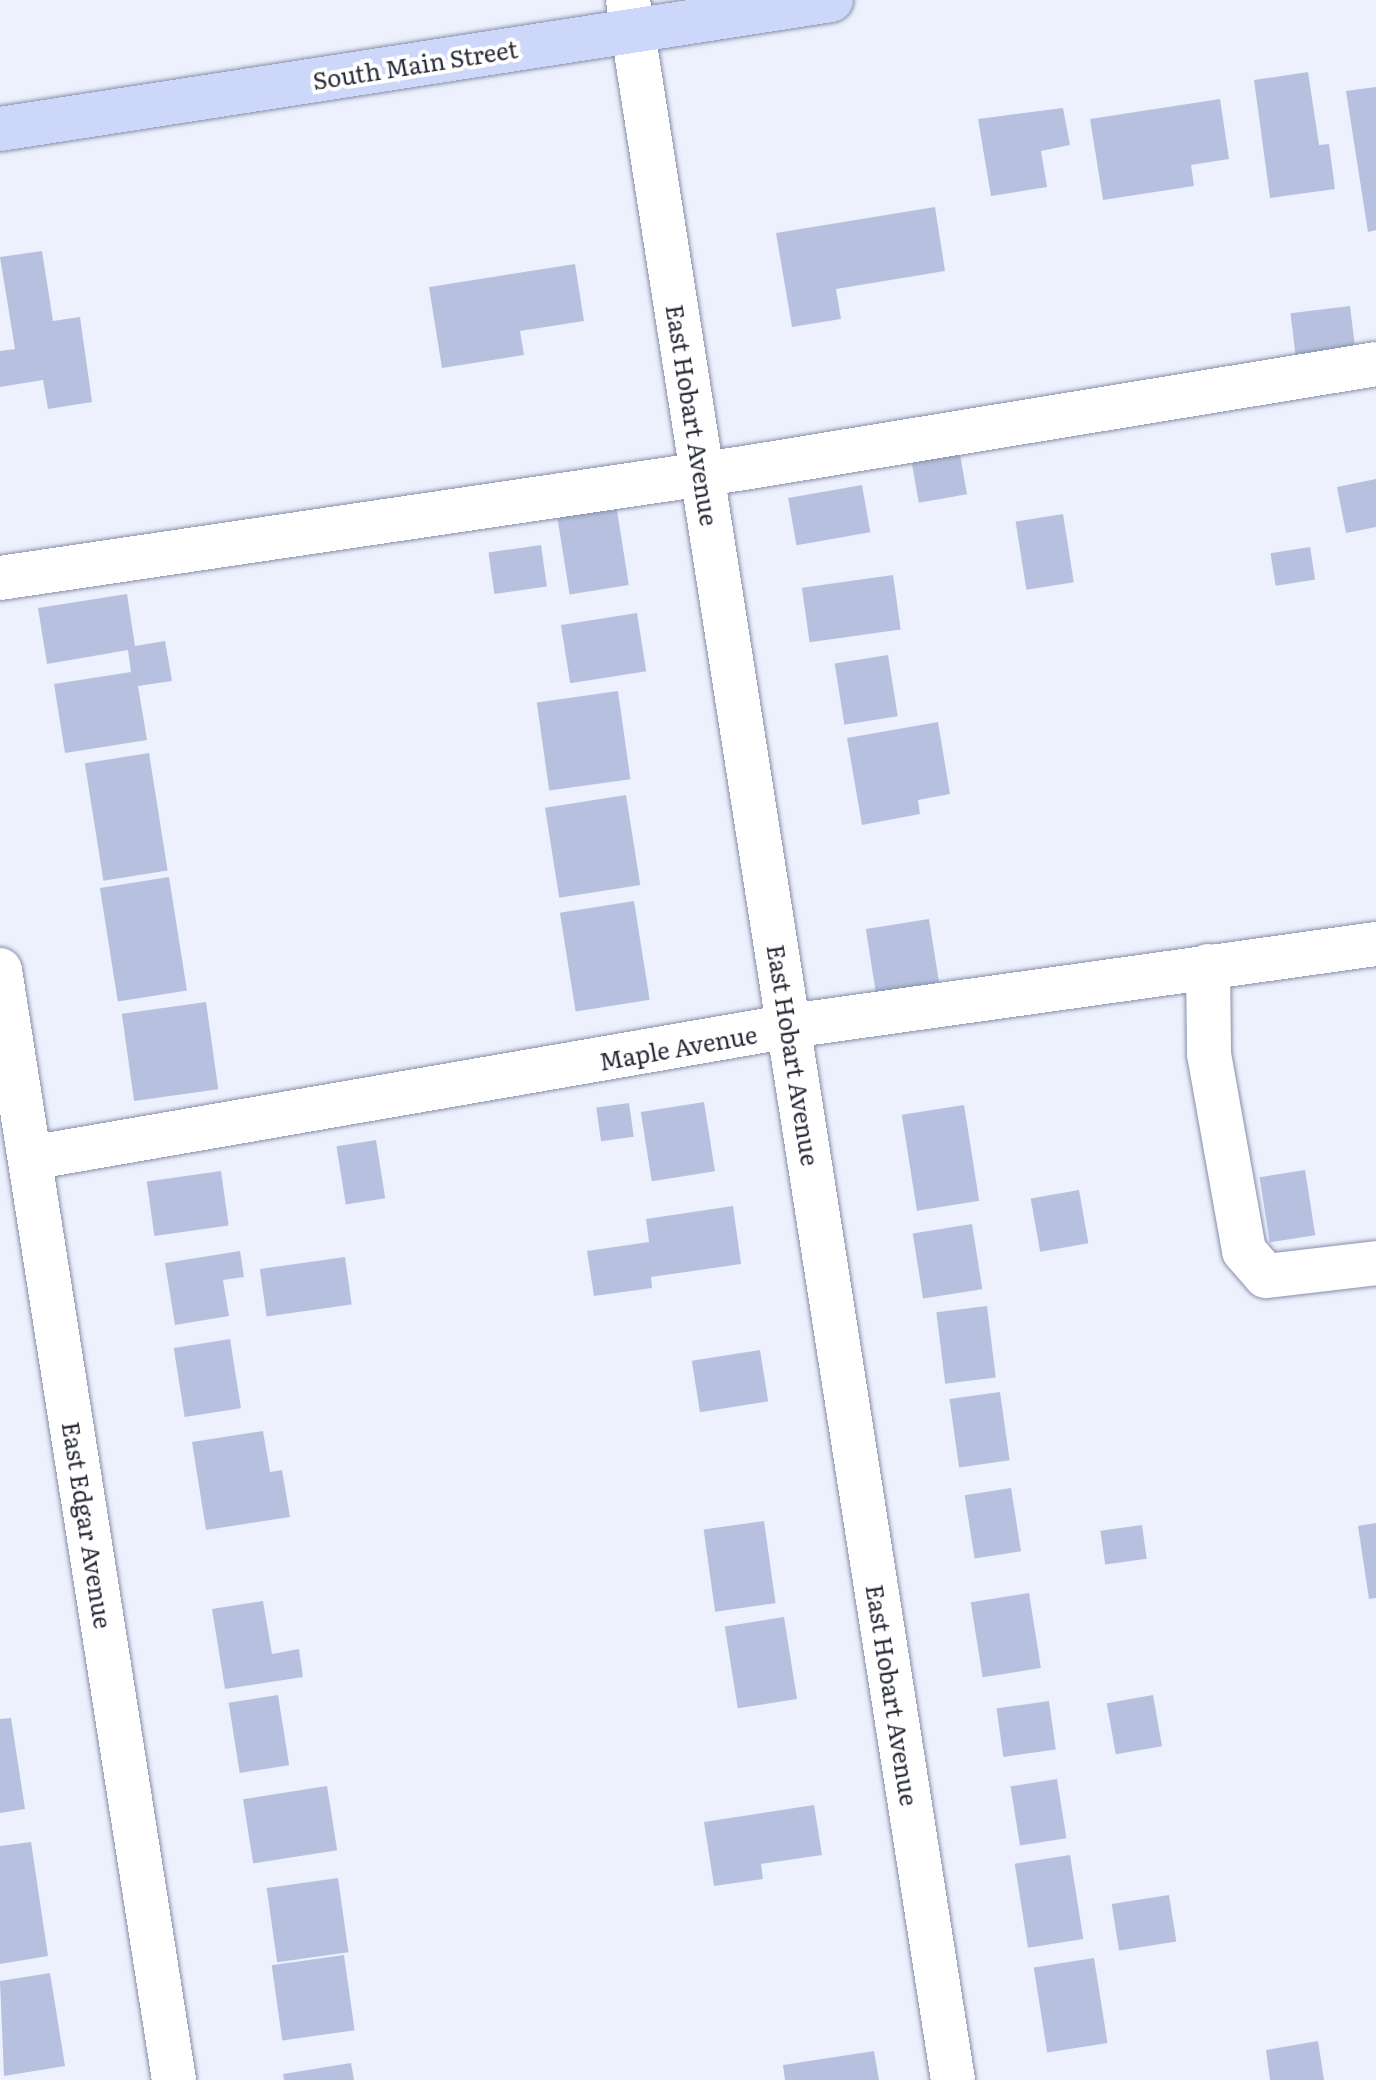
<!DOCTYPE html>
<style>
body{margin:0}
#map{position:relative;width:1376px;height:2080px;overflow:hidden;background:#edf1fd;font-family:Literata,serif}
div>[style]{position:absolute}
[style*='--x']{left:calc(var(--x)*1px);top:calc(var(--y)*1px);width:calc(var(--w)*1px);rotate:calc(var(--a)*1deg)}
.building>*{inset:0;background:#b7c1df;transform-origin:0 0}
.roads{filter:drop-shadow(0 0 2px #868fab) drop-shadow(0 0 2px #868fab)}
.minor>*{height:44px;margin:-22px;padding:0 22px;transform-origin:22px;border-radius:22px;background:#fff}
.major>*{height:44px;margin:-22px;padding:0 22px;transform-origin:22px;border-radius:22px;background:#cdd7fa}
span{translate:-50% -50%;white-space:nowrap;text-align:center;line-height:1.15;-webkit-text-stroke:8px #fff;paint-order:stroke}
.street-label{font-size:24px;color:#292c38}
</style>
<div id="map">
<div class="building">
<div style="clip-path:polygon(1308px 72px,1319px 145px,1329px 144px,1335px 189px,1270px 198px,1254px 80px)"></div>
<div style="clip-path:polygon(1376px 87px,1376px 230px,1368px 232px,1346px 91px)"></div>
<div style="clip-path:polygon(1220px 99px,1229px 159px,1191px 165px,1194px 186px,1103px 200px,1090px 119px)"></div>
<div style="clip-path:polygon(1063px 108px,1070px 145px,1041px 151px,1047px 187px,991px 196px,978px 119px)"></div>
<div style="clip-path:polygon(935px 207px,945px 271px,836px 289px,841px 319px,792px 327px,776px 233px)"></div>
<div style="clip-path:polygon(42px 251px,53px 321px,80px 317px,92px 402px,48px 409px,43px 380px,0 387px,0 351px,15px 349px,0 257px)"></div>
<div style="clip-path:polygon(575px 264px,584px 321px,520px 331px,524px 355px,442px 368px,429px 287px)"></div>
<div style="left:1350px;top:306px;width:48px;height:60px;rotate:83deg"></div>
<div style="left:958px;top:443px;width:52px;height:49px;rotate:80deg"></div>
<div style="clip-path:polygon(1376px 479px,1376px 527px,1346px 533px,1337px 487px)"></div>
<div style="left:862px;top:485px;width:48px;height:75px;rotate:80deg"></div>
<div style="left:616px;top:504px;width:82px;height:60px;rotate:81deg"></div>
<div style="left:1063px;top:514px;width:69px;height:48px;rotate:81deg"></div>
<div style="left:541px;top:545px;width:42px;height:53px;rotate:82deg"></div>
<div style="left:1310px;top:547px;width:33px;height:40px;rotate:81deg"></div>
<div style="left:893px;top:575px;width:55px;height:92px;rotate:82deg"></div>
<div style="clip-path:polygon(127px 594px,135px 646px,165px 641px,172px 681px,138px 686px,147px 740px,65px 753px,54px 684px,131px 672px,128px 650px,47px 664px,38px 608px)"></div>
<div style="left:637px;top:613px;width:59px;height:77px;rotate:81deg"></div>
<div style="left:888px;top:655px;width:62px;height:54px;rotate:81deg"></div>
<div style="left:618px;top:691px;width:89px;height:82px;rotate:82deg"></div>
<div style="clip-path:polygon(938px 722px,950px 794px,918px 800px,920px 814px,862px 825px,847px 738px)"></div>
<div style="left:149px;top:753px;width:119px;height:65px;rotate:81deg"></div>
<div style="left:626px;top:795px;width:91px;height:82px;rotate:81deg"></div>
<div style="left:169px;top:877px;width:115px;height:70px;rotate:81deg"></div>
<div style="left:634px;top:901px;width:100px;height:75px;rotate:81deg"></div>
<div style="left:929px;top:919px;width:64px;height:64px;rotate:81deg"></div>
<div style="left:206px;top:1002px;width:88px;height:85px;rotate:82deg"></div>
<div style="left:704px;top:1102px;width:70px;height:64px;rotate:81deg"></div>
<div style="left:629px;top:1103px;width:34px;height:33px;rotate:82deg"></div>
<div style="left:964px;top:1105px;width:97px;height:63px;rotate:81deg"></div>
<div style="left:376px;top:1140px;width:59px;height:40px;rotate:81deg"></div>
<div style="left:1305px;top:1170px;width:66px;height:46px;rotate:81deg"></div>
<div style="left:221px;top:1171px;width:55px;height:75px;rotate:82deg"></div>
<div style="left:1079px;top:1190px;width:54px;height:49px;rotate:80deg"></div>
<div style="clip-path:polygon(733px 1206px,741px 1264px,651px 1277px,652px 1288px,594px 1296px,587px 1251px,649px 1242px,646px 1219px)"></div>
<div style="left:972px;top:1224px;width:66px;height:60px;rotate:81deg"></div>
<div style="clip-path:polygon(240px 1251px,244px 1277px,223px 1280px,229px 1316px,175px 1325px,165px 1263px)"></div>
<div style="left:345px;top:1257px;width:48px;height:86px;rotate:82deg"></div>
<div style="left:987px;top:1306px;width:72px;height:51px;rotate:83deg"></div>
<div style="left:230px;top:1339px;width:70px;height:57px;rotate:81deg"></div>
<div style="left:760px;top:1350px;width:52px;height:69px;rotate:81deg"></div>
<div style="left:1000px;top:1392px;width:69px;height:51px;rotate:82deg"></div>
<div style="clip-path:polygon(263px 1431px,270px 1472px,282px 1470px,290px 1517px,206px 1530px,192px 1442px)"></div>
<div style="left:1011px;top:1488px;width:64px;height:47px;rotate:81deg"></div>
<div style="left:764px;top:1521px;width:83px;height:61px;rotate:82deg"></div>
<div style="clip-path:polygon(1376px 1523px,1376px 1598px,1369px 1599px,1358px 1526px)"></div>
<div style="left:1142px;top:1525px;width:34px;height:42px;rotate:82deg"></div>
<div style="left:1029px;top:1593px;width:76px;height:59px;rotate:81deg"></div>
<div style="clip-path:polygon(263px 1601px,272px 1654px,299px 1649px,303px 1677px,225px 1689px,212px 1609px)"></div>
<div style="left:784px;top:1617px;width:83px;height:60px;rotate:81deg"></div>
<div style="left:278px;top:1695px;width:71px;height:50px;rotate:81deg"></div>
<div style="left:1153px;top:1695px;width:52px;height:47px;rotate:80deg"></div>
<div style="left:1049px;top:1701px;width:49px;height:53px;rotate:82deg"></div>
<div style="clip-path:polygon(11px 1718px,25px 1809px,0 1813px,0 1719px)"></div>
<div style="left:1057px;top:1779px;width:60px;height:47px;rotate:81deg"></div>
<div style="left:327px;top:1786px;width:65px;height:85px;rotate:81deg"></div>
<div style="clip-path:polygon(814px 1805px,822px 1855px,761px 1864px,763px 1879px,714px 1886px,704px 1822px)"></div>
<div style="clip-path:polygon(31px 1842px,48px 1956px,0 1964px,0 1846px)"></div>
<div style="left:1070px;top:1855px;width:85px;height:56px;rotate:81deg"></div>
<div style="left:338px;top:1878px;width:75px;height:72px;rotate:82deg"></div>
<div style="left:1169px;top:1895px;width:47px;height:58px;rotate:81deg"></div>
<div style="left:344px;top:1955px;width:76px;height:73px;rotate:82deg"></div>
<div style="left:1094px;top:1958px;width:86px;height:61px;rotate:81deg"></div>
<div style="clip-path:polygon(50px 1973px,65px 2066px,4px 2076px,0 1981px)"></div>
<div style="clip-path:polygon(1318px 2041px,1324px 2080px,1270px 2080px,1266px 2050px)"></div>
<div style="clip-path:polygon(874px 2051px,879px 2080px,785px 2080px,783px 2065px)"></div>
<div style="clip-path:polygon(351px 2063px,354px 2080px,284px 2080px,283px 2074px)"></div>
</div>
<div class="roads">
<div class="minor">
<div style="--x:628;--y:0;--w:2105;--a:81.12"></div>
<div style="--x:0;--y:578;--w:752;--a:-8.41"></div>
<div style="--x:744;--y:468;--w:640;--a:-9.34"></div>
<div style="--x:1208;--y:966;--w:88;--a:89.3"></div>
<div style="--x:1209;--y:1054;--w:200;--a:79.9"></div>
<div style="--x:1244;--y:1251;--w:33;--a:49"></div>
<div style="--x:1266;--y:1276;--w:111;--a:-6.7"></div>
<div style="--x:0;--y:970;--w:1124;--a:81.09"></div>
<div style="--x:30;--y:1158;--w:771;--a:-9.85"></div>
<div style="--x:790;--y:1026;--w:592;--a:-7.97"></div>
</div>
<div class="major">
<div style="--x:0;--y:129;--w:841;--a:-8.82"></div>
</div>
</div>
<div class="street-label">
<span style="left:415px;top:64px;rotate:-9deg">South Main Street</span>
<span style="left:693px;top:415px;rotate:81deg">East Hobart Avenue</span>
<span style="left:678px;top:1047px;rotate:-10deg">Maple Avenue</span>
<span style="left:794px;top:1055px;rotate:81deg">East Hobart Avenue</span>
<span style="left:88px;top:1525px;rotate:81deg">East Edgar Avenue</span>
<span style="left:893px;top:1695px;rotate:81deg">East Hobart Avenue</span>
</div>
</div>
